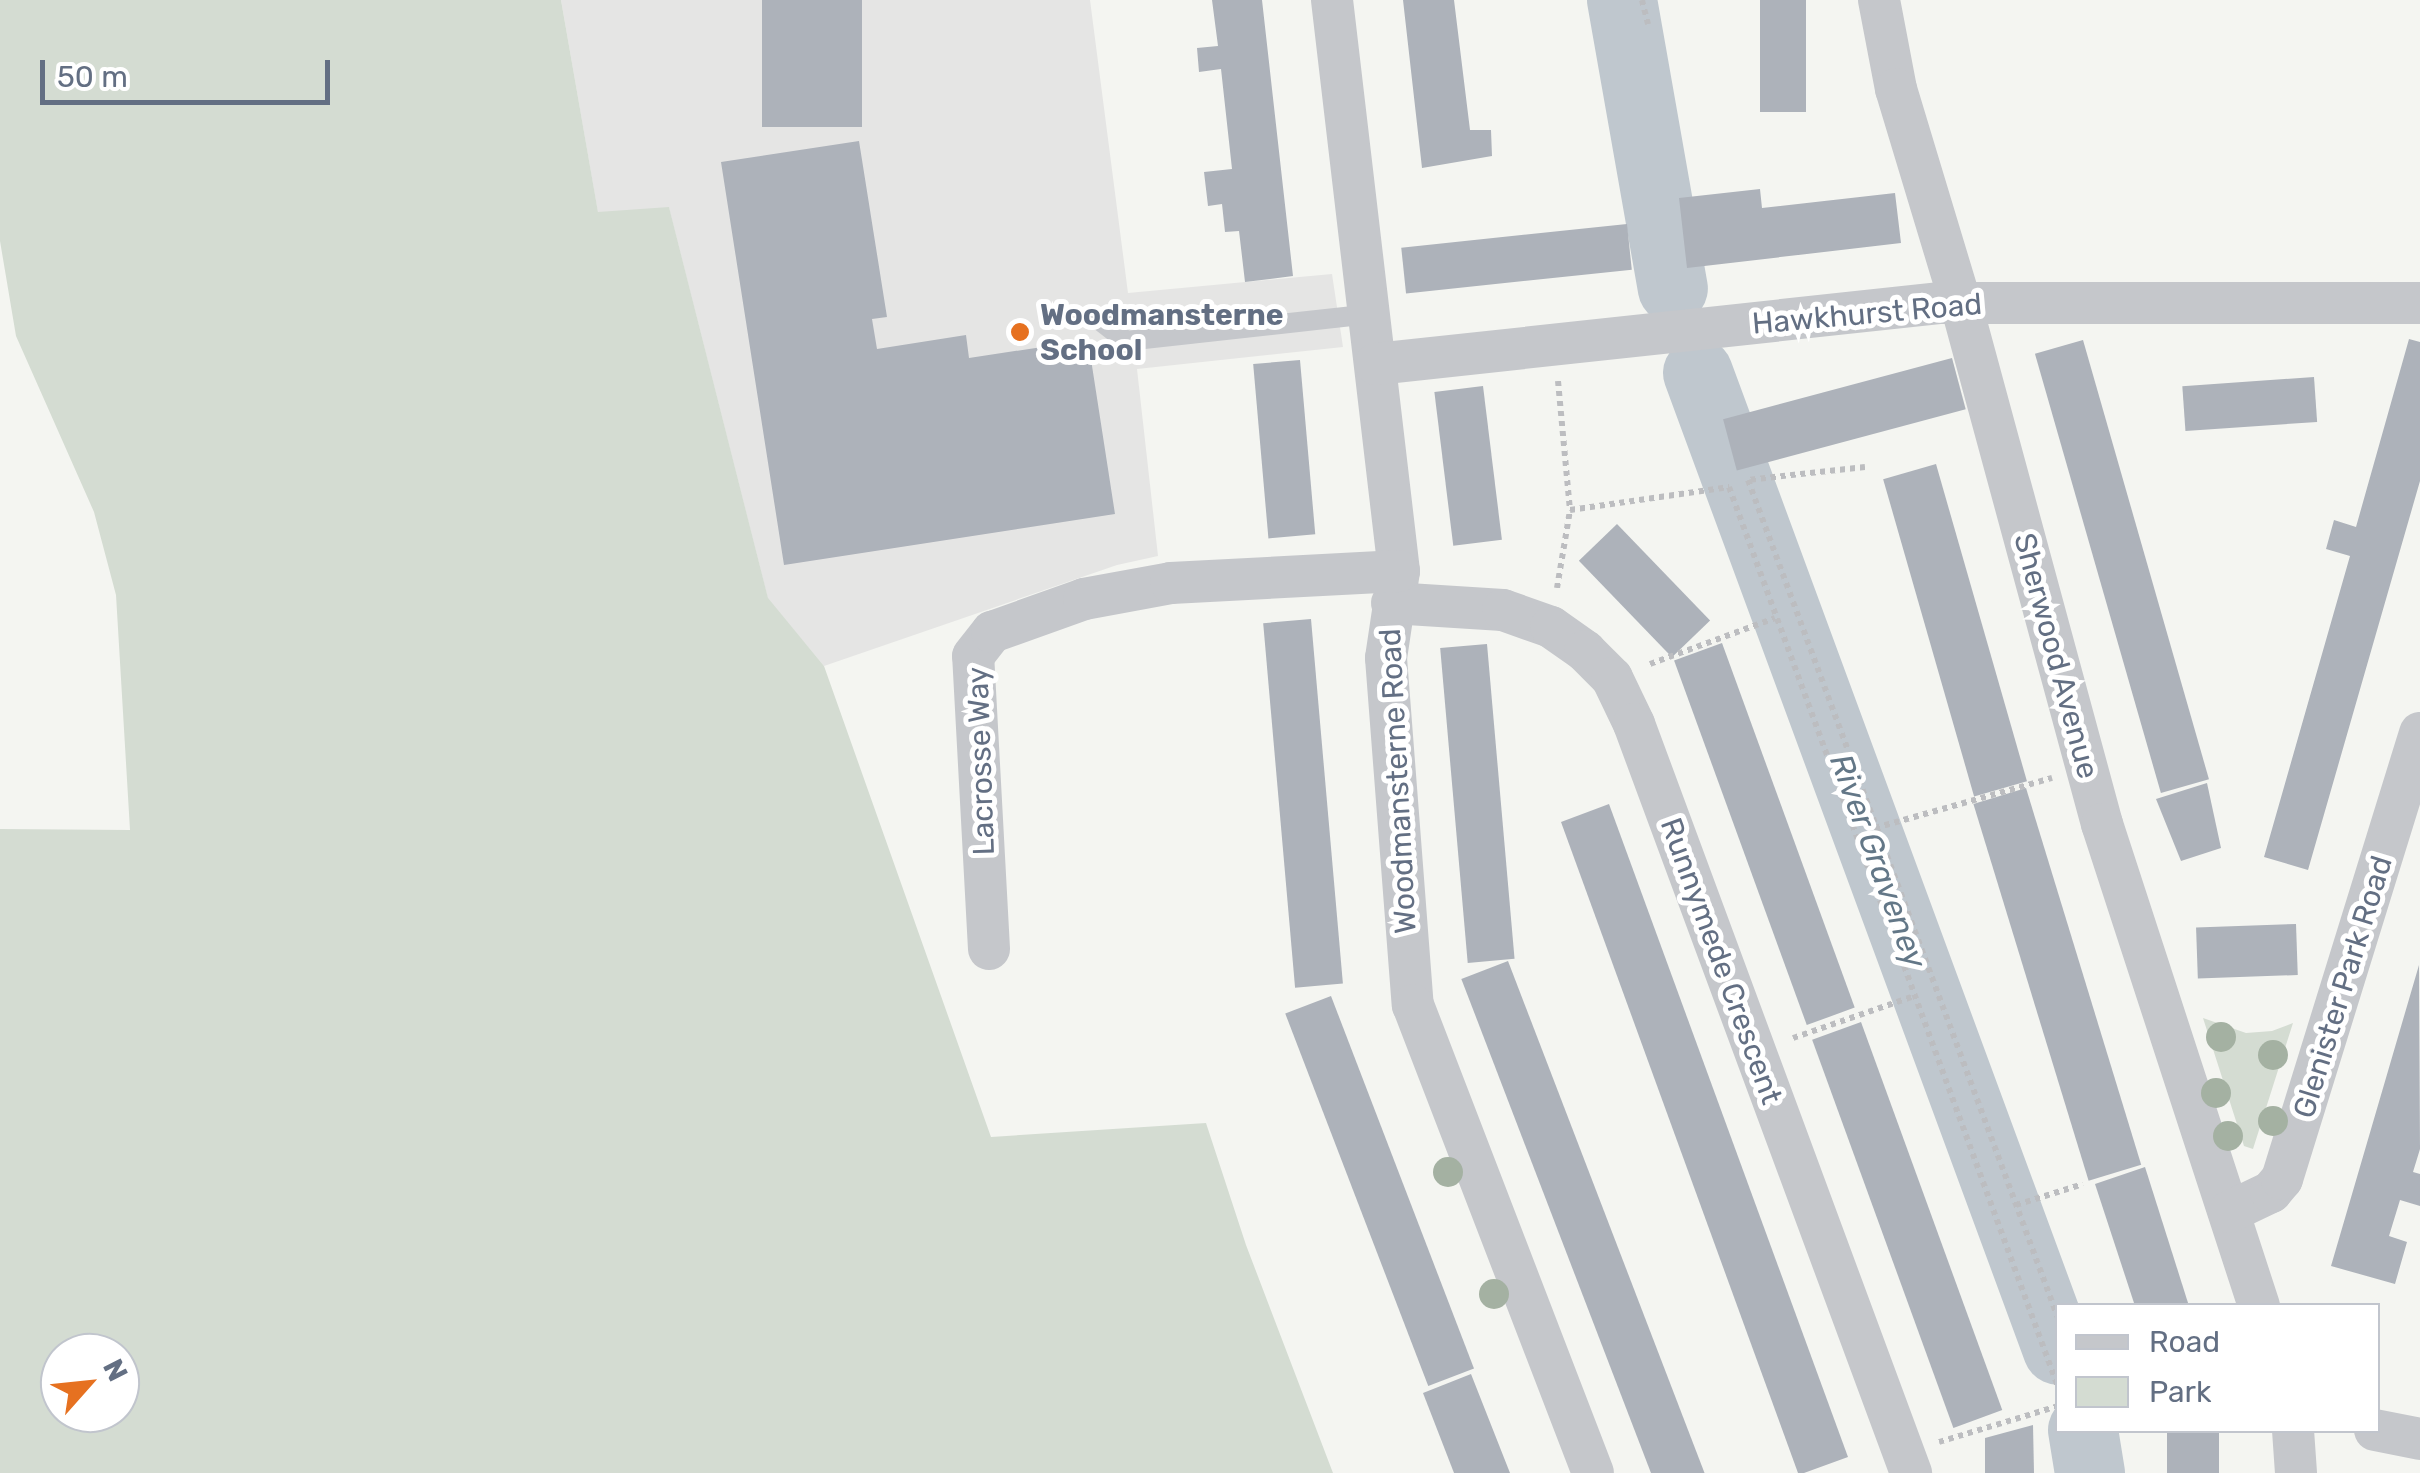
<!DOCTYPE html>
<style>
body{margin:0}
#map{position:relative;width:2420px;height:1473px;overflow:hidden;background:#f4f5f1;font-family:Rubik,sans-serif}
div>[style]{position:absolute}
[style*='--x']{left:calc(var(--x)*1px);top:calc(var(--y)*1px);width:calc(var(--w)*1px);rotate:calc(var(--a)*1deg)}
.built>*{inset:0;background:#e5e5e4}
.green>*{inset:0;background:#d4dcd2}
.river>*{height:70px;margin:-35px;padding:0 35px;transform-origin:35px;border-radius:35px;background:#bfc7ce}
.building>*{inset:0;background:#adb2ba;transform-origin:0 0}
.path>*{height:6px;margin-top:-3px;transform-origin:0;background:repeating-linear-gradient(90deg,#bcbdc0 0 5px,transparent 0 10px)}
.lane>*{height:20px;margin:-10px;padding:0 10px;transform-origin:10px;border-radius:10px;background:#c5c7cb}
.street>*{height:42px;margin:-21px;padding:0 21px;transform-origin:21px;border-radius:21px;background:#c5c7cb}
.trees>*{width:30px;height:30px;margin:-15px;border-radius:50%;background:#a4b1a2}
.dots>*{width:28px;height:28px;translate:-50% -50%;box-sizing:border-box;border:5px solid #fff;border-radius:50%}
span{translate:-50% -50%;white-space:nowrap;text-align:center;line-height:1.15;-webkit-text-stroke:10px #fff;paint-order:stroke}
.street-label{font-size:30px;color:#636f83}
.poi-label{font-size:30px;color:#636f83;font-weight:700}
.left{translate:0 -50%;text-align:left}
.water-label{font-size:32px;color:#637787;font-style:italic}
.legend{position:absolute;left:2055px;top:1303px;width:325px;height:130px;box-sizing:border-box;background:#fff;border:2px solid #c1c5cd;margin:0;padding:12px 18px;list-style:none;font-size:30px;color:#636f83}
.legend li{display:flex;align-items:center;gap:20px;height:50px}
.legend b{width:50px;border:2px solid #c1c5cd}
.north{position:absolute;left:40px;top:1333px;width:100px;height:100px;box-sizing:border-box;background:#fff;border:2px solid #c1c5cd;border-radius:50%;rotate:63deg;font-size:28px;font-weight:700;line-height:40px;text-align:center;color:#636f83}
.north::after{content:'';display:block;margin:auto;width:35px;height:45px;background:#e67120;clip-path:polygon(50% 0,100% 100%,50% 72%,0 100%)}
.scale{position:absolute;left:40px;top:60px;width:290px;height:45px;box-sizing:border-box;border:5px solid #636f83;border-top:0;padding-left:12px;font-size:30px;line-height:35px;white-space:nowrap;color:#636f83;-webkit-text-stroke:8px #fff;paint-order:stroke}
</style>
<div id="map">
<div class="built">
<div style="clip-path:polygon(561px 0,1090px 0,1128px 293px,1332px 274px,1343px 347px,1137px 369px,1158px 556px,1117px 565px,824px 666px,768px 599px,669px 208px,598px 213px)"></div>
</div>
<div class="green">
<div style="clip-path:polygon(evenodd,0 0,561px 0,598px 212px,669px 207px,768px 598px,824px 666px,991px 1137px,1206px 1123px,1246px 1245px,1333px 1473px,0 1473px,0 829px,130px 830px,116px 595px,94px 512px,16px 336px,0 241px,0 0,60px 1353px,120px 1353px,120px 1413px,60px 1413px,60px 1353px)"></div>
<div style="clip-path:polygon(2203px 1018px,2246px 1033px,2272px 1031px,2293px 1023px,2253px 1149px,2244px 1146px)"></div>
</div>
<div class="river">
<div style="--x:1622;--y:0;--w:293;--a:80"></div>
<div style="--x:1698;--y:373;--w:1041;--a:69.77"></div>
<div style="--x:2083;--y:1430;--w:44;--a:80.8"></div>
</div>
<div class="building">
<div style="left:762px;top:0;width:100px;height:127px"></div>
<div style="clip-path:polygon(1212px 0,1262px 0,1293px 276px,1245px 282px,1239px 231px,1225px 232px,1222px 204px,1208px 206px,1204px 172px,1232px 169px,1221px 69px,1199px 72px,1197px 48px,1218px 46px)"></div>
<div style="clip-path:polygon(1403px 0,1454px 0,1470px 130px,1491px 130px,1492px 156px,1422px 168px)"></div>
<div style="left:1760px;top:0;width:46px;height:112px"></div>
<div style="clip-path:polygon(859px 141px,887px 317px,872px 319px,877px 349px,966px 335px,969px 358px,1088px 340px,1115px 514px,784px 565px,721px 162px)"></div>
<div style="clip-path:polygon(1760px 189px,1762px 208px,1895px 193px,1901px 243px,1687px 268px,1679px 198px)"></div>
<div style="left:1627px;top:224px;width:46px;height:227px;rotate:84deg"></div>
<div style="clip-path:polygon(2409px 339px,2420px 342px,2420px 481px,2308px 870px,2264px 857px,2350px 556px,2326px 549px,2334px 520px,2356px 527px)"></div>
<div style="left:2083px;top:340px;width:457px;height:50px;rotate:74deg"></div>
<div style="left:1952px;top:358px;width:53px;height:237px;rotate:75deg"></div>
<div style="left:1300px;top:360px;width:175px;height:47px;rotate:85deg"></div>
<div style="left:2314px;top:377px;width:45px;height:132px;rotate:86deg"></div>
<div style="left:1483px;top:386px;width:155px;height:49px;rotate:83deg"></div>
<div style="left:1936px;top:464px;width:330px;height:55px;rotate:74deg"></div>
<div style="left:1617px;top:524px;width:134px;height:53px;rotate:46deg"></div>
<div style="left:1311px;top:619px;width:366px;height:48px;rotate:85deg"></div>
<div style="left:1722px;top:643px;width:388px;height:51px;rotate:70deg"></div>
<div style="left:1487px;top:644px;width:316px;height:47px;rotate:85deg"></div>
<div style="clip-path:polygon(2207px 783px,2221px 848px,2181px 861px,2156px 799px)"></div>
<div style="left:2026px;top:788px;width:394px;height:55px;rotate:73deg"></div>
<div style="clip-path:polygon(1609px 804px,1848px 1457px,1804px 1473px,1798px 1473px,1561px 822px)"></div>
<div style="left:2296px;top:924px;width:51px;height:100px;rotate:88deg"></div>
<div style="left:1508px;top:961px;width:549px;height:50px;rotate:69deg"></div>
<div style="clip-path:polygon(2419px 965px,2420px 1149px,2413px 1172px,2420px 1174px,2420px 1206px,2400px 1200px,2389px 1236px,2407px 1242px,2395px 1284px,2331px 1266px)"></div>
<div style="left:1331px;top:996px;width:399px;height:49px;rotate:69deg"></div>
<div style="left:1861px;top:1022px;width:413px;height:52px;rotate:70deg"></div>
<div style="clip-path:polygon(2145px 1167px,2189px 1306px,2135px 1306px,2095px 1184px)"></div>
<div style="clip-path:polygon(1471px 1374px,1510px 1473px,1454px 1473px,1423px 1393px)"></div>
<div style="clip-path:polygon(2033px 1425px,2034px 1473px,1985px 1473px,1985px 1438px)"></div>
<div style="left:2167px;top:1430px;width:52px;height:43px"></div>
</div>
<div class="path">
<div style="--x:1642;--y:0;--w:25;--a:76"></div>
<div style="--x:1558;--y:381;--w:130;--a:84.7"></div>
<div style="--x:1570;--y:510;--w:161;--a:-8.2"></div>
<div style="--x:1729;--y:487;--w:958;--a:69.92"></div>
<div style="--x:1865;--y:467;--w:118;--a:173.7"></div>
<div style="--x:1748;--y:480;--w:894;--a:69.7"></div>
<div style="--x:1557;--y:588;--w:79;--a:-80.5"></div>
<div style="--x:1650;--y:664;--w:133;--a:-20.2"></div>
<div style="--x:1875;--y:828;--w:184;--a:-15.8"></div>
<div style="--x:1793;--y:1038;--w:128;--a:-19.1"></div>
<div style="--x:2016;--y:1205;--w:70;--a:-17.4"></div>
<div style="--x:1939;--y:1442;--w:124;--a:-16.8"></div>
</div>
<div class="lane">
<div style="--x:1094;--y:316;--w:41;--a:38"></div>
<div style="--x:1126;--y:341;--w:245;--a:-6.3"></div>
</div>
<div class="street">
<div style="--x:1332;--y:0;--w:575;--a:83.31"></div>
<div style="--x:1399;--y:571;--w:88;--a:98.5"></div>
<div style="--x:1386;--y:658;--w:348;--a:85.6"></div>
<div style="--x:1413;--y:1005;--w:501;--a:68.96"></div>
<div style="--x:1879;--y:0;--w:91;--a:79.2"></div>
<div style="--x:1896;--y:89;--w:225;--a:73.2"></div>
<div style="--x:1961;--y:304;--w:539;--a:74.83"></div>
<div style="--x:2102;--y:824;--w:507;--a:71.96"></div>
<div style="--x:1376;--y:364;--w:566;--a:-6.18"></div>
<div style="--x:1939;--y:303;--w:481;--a:0"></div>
<div style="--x:1392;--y:603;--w:111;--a:3.6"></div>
<div style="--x:1503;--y:610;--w:51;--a:19.5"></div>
<div style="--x:1551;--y:627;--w:42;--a:35.2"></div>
<div style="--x:1585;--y:651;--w:38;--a:45"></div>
<div style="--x:1612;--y:678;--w:51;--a:64.4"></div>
<div style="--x:1634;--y:724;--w:799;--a:69.7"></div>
<div style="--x:989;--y:949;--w:293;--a:-93.1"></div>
<div style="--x:973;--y:656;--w:31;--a:-52"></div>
<div style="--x:992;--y:632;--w:98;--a:-19.7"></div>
<div style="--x:1084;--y:599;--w:88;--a:-10.4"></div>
<div style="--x:1171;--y:583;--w:228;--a:-3"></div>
<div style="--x:2229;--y:1212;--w:47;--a:-25.5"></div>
<div style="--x:2271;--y:1192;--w:17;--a:-50"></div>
<div style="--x:2282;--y:1179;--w:467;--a:-72.8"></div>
<div style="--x:2293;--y:1430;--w:43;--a:86"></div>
<div style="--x:2375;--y:1430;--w:46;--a:11.3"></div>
</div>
<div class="trees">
<div style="left:2221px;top:1037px"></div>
<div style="left:2273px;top:1055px"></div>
<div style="left:2216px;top:1093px"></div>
<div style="left:2273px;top:1121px"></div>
<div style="left:2228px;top:1136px"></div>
<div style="left:1448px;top:1172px"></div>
<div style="left:1494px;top:1294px"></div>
</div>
<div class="dots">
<div style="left:1020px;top:332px;background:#e67120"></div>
</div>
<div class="street-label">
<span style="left:1867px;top:314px;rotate:-5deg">Hawkhurst Road</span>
<span style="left:2056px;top:656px;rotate:75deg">Sherwood Avenue</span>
<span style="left:981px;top:761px;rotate:-92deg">Lacrosse Way</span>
<span style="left:1398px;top:781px;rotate:-93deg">Woodmansterne Road</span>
<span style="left:1721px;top:961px;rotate:70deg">Runnymede Crescent</span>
<span style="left:2343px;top:987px;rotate:-73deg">Glenister Park Road</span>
</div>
<div class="poi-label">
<span class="left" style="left:1040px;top:332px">Woodmansterne<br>School</span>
</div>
<div class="water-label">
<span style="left:1878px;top:861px;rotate:70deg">River Graveney</span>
</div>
<ul class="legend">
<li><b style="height:12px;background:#c5c7cb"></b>Road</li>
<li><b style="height:28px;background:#d4dcd2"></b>Park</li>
</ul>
<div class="north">N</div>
<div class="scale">50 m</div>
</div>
